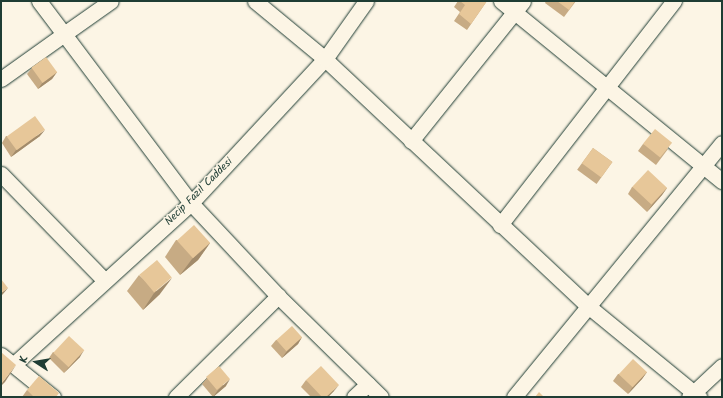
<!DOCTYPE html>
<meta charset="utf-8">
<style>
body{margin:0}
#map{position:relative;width:723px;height:398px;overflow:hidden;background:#fcf5e5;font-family:Kalam,sans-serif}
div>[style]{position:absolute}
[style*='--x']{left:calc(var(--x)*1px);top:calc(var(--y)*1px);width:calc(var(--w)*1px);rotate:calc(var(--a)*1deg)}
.roads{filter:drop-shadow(0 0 1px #1f3d34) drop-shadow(0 0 1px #1f3d34)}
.minor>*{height:15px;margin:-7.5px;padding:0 7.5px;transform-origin:7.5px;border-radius:7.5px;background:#fcf5e5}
.wall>*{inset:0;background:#c7ab84;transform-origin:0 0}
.shaded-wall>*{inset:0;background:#a28b6b}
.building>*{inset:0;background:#e7c799;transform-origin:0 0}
span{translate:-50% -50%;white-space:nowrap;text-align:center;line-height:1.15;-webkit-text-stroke:3px #fcf5e5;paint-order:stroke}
.street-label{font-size:11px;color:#1f3d34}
.frame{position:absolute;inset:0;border:2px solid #1f3d34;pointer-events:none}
.north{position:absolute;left:16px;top:342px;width:40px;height:40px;-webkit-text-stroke:3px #fcf5e5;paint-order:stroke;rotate:282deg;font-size:11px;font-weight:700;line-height:16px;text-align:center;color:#1f3d34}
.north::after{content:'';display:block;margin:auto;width:14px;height:18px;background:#1f3d34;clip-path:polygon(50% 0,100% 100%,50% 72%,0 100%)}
</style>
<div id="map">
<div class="roads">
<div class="minor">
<div style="--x:39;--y:1;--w:41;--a:52.9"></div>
<div style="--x:64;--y:34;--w:57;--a:-35.1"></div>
<div style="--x:255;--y:1;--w:91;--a:39.6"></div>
<div style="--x:325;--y:59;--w:361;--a:43.2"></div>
<div style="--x:588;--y:306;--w:144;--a:39.3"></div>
<div style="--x:501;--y:1;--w:285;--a:39.2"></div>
<div style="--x:1;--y:79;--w:77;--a:-35.5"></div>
<div style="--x:64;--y:34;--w:211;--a:53.1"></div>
<div style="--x:191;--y:203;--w:127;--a:46.9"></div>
<div style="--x:278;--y:296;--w:144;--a:44.4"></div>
<div style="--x:411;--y:141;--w:179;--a:-51.3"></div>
<div style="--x:1;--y:174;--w:149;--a:45.8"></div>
<div style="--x:500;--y:225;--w:284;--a:-52.2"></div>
<div style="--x:1;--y:355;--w:67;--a:38.9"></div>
<div style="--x:13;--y:365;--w:241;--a:-42.3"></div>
<div style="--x:191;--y:203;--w:197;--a:-47.1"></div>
<div style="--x:325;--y:59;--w:71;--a:-54.7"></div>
<div style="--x:176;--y:397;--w:144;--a:-44.7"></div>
<div style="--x:354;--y:397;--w:19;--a:-43"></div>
<div style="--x:514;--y:397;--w:328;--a:-50.7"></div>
<div style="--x:689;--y:397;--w:45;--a:-43.2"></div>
</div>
</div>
<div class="wall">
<div style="clip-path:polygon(458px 1px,487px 1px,467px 30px,454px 21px,460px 12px,454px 7px)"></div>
<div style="clip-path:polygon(546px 1px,576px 1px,564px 17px,545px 3px)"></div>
<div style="clip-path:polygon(32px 68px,57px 72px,52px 79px,38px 89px,27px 74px)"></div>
<div style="clip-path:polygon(6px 136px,40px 136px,11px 157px,2px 143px)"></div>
<div style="clip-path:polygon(643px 144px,668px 149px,656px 165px,638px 151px)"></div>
<div style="left:593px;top:148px;width:24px;height:27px;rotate:36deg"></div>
<div style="clip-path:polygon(632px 187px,667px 188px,662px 195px,647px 212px,628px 194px)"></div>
<div style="clip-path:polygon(176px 240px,210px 243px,198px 260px,180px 275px,165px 257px)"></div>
<div style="clip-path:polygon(139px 275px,160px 294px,143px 310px,127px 291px)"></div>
<div style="clip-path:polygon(302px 337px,298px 344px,282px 358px,271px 346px,276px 340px)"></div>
<div style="clip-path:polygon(53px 352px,80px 357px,64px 373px,49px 358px)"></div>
<div style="clip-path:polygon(647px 372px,642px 379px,628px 394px,613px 381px,618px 374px)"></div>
<div style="clip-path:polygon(207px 378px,226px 386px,213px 397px,202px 384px)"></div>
<div style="clip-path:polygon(306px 380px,334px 391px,328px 397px,311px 397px,301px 387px)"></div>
<div style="clip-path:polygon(27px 390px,56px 397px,22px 397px)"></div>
</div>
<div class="shaded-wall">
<div style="clip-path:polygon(57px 72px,52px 79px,38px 89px,43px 82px)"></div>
<div style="clip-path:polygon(45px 130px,40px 136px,11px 157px,16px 150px)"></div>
<div style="clip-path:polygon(667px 188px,662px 195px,647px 212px,652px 205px)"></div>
<div style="clip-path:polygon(210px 243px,198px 260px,180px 275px,192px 259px)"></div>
<div style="clip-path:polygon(172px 278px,160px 294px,143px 310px,154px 293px)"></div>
<div style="clip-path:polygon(8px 288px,3px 294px,1px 296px,1px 293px)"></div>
<div style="clip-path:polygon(302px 337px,298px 344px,282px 358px,287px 351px)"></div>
<div style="clip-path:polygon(84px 350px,80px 357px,64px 373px,69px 367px)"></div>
<div style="clip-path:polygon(16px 365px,5px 382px,1px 386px,1px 384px)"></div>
<div style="clip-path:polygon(647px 372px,642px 379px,628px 394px,632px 388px)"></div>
<div style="clip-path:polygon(230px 379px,226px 386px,213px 397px,218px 390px)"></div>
<div style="clip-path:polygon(339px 385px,334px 391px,328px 397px,326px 397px)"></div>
</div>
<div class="building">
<div style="clip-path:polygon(460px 1px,487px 1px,471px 24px,459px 14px,465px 5px)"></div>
<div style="clip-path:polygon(557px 1px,575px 1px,569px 10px)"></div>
<div style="left:46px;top:57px;width:19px;height:18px;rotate:54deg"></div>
<div style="left:35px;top:116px;width:17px;height:35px;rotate:54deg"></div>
<div style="left:655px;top:129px;width:22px;height:19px;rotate:39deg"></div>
<div style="left:593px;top:148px;width:24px;height:19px;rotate:36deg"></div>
<div style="left:648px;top:170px;width:26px;height:23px;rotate:43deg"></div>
<div style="left:194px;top:225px;width:24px;height:23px;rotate:48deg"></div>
<div style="left:157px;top:260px;width:23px;height:23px;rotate:50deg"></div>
<div style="clip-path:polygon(1px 279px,8px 288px,1px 293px)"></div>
<div style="left:292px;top:326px;width:15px;height:21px;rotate:48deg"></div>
<div style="left:69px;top:336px;width:21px;height:23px;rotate:43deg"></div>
<div style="clip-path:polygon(1px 352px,16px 365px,1px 384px)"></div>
<div style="left:633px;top:359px;width:19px;height:21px;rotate:43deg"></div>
<div style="left:219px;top:366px;width:17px;height:17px;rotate:50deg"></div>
<div style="clip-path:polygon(321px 366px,339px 385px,326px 397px,322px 397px,306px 380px)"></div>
<div style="clip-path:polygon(39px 376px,59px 393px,56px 397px,34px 397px,27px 390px)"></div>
<div style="clip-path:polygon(539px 392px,544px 397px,535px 397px)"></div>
</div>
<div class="street-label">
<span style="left:199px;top:192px;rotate:-45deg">Necip Fazıl Caddesi</span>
</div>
<div class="frame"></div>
<div class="north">K</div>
</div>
